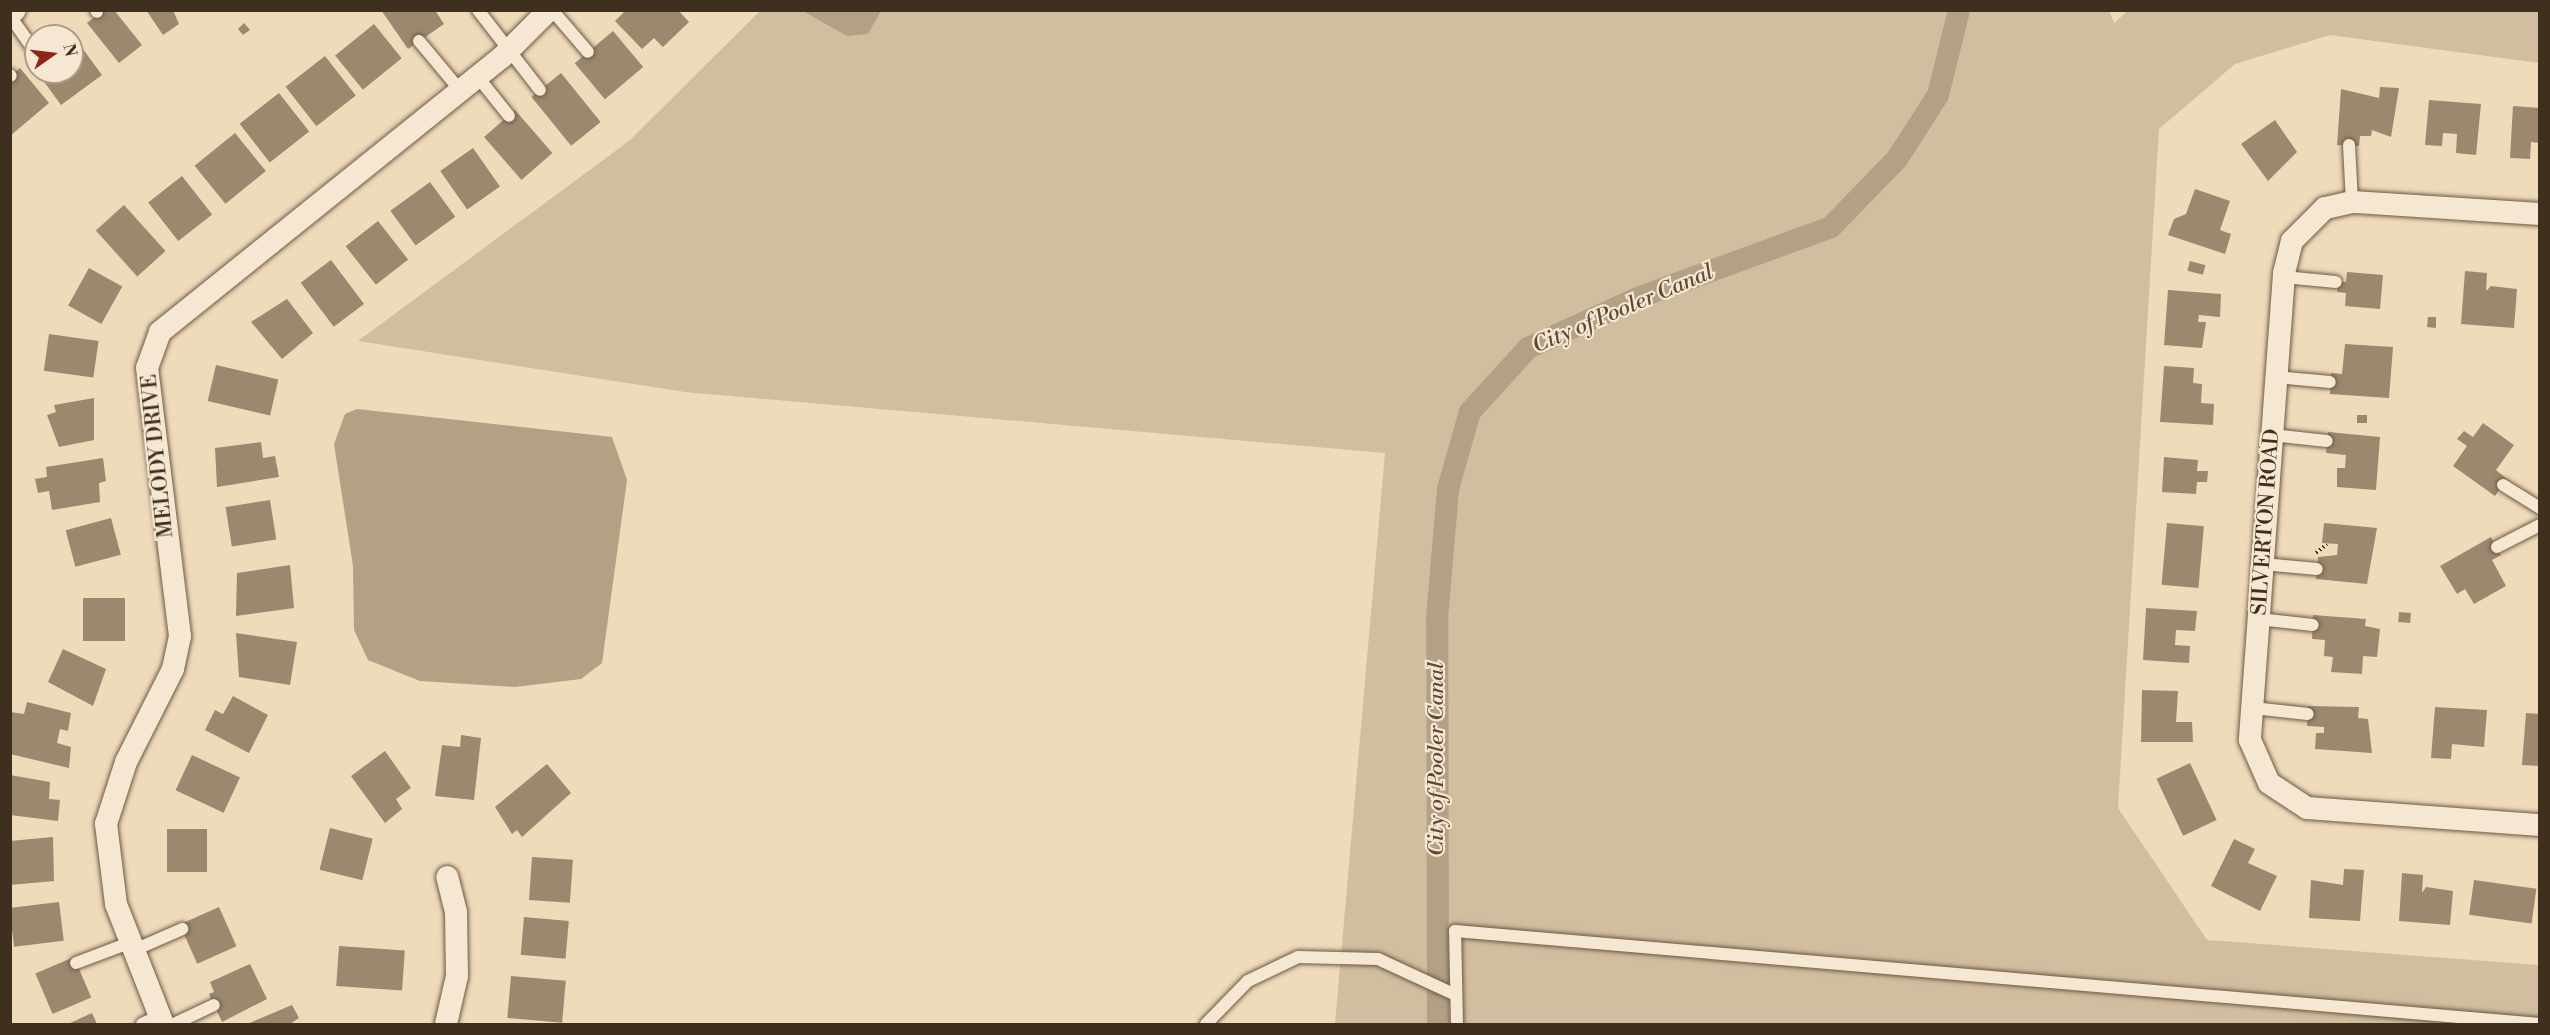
<!DOCTYPE html>
<style>
body{margin:0}
#map{position:relative;width:2550px;height:1035px;overflow:hidden;background:#efdaba;font-family:"Libre Bodoni",serif}
div>[style]{position:absolute}
[style*='--x']{left:calc(var(--x)*1px);top:calc(var(--y)*1px);width:calc(var(--w)*1px);rotate:calc(var(--a)*1deg)}
.green>*{inset:0;background:#d1bd9f}
.water>*{inset:0;background:#b3a085}
.canal>*{height:22px;margin:-11px;padding:0 11px;transform-origin:11px;border-radius:11px;background:#b3a085}
.building>*{inset:0;background:#9b886f;transform-origin:0 0}
.path>*{height:4px;margin-top:-2px;transform-origin:0;background:repeating-linear-gradient(90deg,#3f2f1e 0 1.5px,transparent 0 4.5px)}
.roads{filter:drop-shadow(0 0 2px #6b5a45) drop-shadow(0 0 2px #6b5a45)}
.service>*{height:12px;margin:-6px;padding:0 6px;transform-origin:6px;border-radius:6px;background:#f5e7d2}
.minor>*{height:22px;margin:-11px;padding:0 11px;transform-origin:11px;border-radius:11px;background:#f5e7d2}
span{translate:-50% -50%;white-space:nowrap;text-align:center;line-height:1.15;-webkit-text-stroke:4.5px #f5e7d2;paint-order:stroke}
.street-label{font-size:21px;color:#3f2f1e}
.water-label{font-size:22px;color:#5c4b38;font-style:italic}
.frame{position:absolute;inset:0;border:12px solid #3f2f1e;pointer-events:none}
.north{position:absolute;left:24px;top:24px;width:60px;height:60px;box-sizing:border-box;background:#f5e7d2;border:2px solid #ac9d8a;border-radius:50%;rotate:76deg;font-size:16px;font-weight:700;line-height:24px;text-align:center;color:#3f2f1e}
.north::after{content:'';display:block;margin:auto;width:21px;height:27px;background:#8f2418;clip-path:polygon(50% 0,100% 100%,50% 72%,0 100%)}
</style>
<div id="map">
<div class="green">
<div style="clip-path:polygon(2109px 10px,2114px 23px,2129px 10px,2539px 11px,2539px 63px,2330px 35px,2235px 64px,2159px 129px,2118px 808px,2207px 940px,2539px 965px,2539px 1024px,1335px 1024px,1385px 453px,685px 392px,358px 341px,629px 141px,760px 11px)"></div>
</div>
<div class="water">
<div style="clip-path:polygon(803px 11px,881px 11px,868px 34px,847px 36px)"></div>
<div style="clip-path:polygon(357px 409px,612px 437px,627px 480px,602px 663px,581px 679px,515px 687px,420px 681px,368px 660px,354px 630px,353px 566px,334px 444px,345px 414px)"></div>
</div>
<div class="canal">
<div style="--x:1438;--y:1024;--w:406;--a:-90.1"></div>
<div style="--x:1437;--y:618;--w:129;--a:-85.1"></div>
<div style="--x:1448;--y:489;--w:80;--a:-74.1"></div>
<div style="--x:1470;--y:412;--w:86;--a:-47.8"></div>
<div style="--x:1528;--y:348;--w:123;--a:-24.5"></div>
<div style="--x:1640;--y:297;--w:203;--a:-20.1"></div>
<div style="--x:1831;--y:227;--w:95;--a:-45.9"></div>
<div style="--x:1897;--y:159;--w:76;--a:-57.4"></div>
<div style="--x:1938;--y:95;--w:88;--a:-76.1"></div>
</div>
<div class="building">
<div style="clip-path:polygon(103px 10px,114px 10px,142px 45px,119px 63px,87px 23px)"></div>
<div style="clip-path:polygon(146px 10px,173px 10px,179px 24px,163px 35px)"></div>
<div style="clip-path:polygon(381px 10px,435px 10px,444px 24px,408px 49px)"></div>
<div style="clip-path:polygon(626px 10px,678px 10px,689px 22px,663px 47px,654px 38px,642px 49px,615px 21px)"></div>
<div style="clip-path:polygon(244px 23px,250px 30px,243px 35px,238px 29px)"></div>
<div style="left:374px;top:24px;width:44px;height:50px;rotate:51deg"></div>
<div style="left:613px;top:31px;width:47px;height:50px;rotate:50deg"></div>
<div style="clip-path:polygon(80px 45px,102px 75px,61px 105px,37px 72px,72px 72px,72px 52px)"></div>
<div style="left:325px;top:56px;width:50px;height:50px;rotate:52deg"></div>
<div style="clip-path:polygon(20px 68px,49px 103px,10px 136px,10px 76px)"></div>
<div style="left:561px;top:73px;width:63px;height:38px;rotate:51deg"></div>
<div style="clip-path:polygon(2380px 87px,2399px 88px,2391px 137px,2372px 130px,2371px 136px,2360px 136px,2359px 146px,2337px 145px,2341px 89px,2379px 98px)"></div>
<div style="left:279px;top:93px;width:49px;height:50px;rotate:52deg"></div>
<div style="clip-path:polygon(2429px 100px,2481px 104px,2476px 155px,2456px 153px,2457px 134px,2443px 133px,2442px 146px,2425px 145px)"></div>
<div style="clip-path:polygon(2513px 106px,2540px 108px,2540px 143px,2531px 142px,2530px 159px,2510px 158px)"></div>
<div style="left:515px;top:110px;width:57px;height:41px;rotate:49deg"></div>
<div style="clip-path:polygon(2275px 120px,2297px 152px,2268px 181px,2241px 144px)"></div>
<div style="left:235px;top:133px;width:49px;height:52px;rotate:51deg"></div>
<div style="left:473px;top:148px;width:47px;height:40px;rotate:55deg"></div>
<div style="left:182px;top:176px;width:49px;height:43px;rotate:52deg"></div>
<div style="left:430px;top:182px;width:43px;height:49px;rotate:54deg"></div>
<div style="clip-path:polygon(2195px 189px,2230px 201px,2220px 230px,2231px 234px,2225px 254px,2168px 235px,2174px 219px,2186px 214px)"></div>
<div style="left:124px;top:205px;width:62px;height:38px;rotate:48deg"></div>
<div style="left:378px;top:221px;width:49px;height:41px;rotate:52deg"></div>
<div style="left:331px;top:260px;width:55px;height:38px;rotate:53deg"></div>
<div style="left:2190px;top:261px;width:16px;height:10px;rotate:15deg"></div>
<div style="left:89px;top:268px;width:38px;height:43px;rotate:29deg"></div>
<div style="clip-path:polygon(2465px 271px,2487px 273px,2486px 291px,2491px 286px,2517px 289px,2514px 328px,2461px 324px)"></div>
<div style="clip-path:polygon(2347px 272px,2383px 275px,2380px 309px,2345px 306px,2346px 293px,2337px 292px,2338px 281px,2346px 282px)"></div>
<div style="clip-path:polygon(2168px 290px,2221px 294px,2220px 317px,2199px 315px,2198px 322px,2206px 322px,2202px 348px,2164px 345px)"></div>
<div style="clip-path:polygon(287px 299px,313px 333px,282px 359px,251px 322px)"></div>
<div style="clip-path:polygon(2428px 317px,2436px 317px,2436px 328px,2427px 327px)"></div>
<div style="left:49px;top:334px;width:50px;height:37px;rotate:8deg"></div>
<div style="clip-path:polygon(2345px 344px,2393px 347px,2389px 398px,2330px 394px,2331px 373px,2342px 374px)"></div>
<div style="left:216px;top:365px;width:64px;height:37px;rotate:13deg"></div>
<div style="clip-path:polygon(2164px 366px,2194px 368px,2193px 383px,2202px 384px,2201px 403px,2214px 404px,2213px 425px,2160px 422px)"></div>
<div style="clip-path:polygon(94px 398px,94px 440px,59px 447px,47px 415px,56px 412px,54px 405px)"></div>
<div style="left:2357px;top:415px;width:10px;height:8px"></div>
<div style="clip-path:polygon(2483px 423px,2514px 445px,2496px 470px,2507px 479px,2495px 496px,2453px 466px,2467px 446px,2457px 439px,2464px 431px,2473px 437px)"></div>
<div style="clip-path:polygon(2328px 432px,2380px 437px,2376px 490px,2337px 487px,2337px 468px,2345px 468px,2346px 455px,2326px 453px)"></div>
<div style="clip-path:polygon(261px 442px,263px 458px,275px 456px,279px 477px,217px 487px,215px 448px)"></div>
<div style="clip-path:polygon(2164px 457px,2198px 460px,2197px 471px,2208px 471px,2207px 482px,2197px 482px,2196px 494px,2162px 492px)"></div>
<div style="clip-path:polygon(103px 458px,106px 481px,99px 483px,100px 502px,52px 510px,49px 491px,38px 493px,35px 479px,47px 477px,46px 467px)"></div>
<div style="left:270px;top:500px;width:40px;height:45px;rotate:81deg"></div>
<div style="left:111px;top:518px;width:38px;height:47px;rotate:75deg"></div>
<div style="left:2167px;top:523px;width:37px;height:62px;rotate:5deg"></div>
<div style="clip-path:polygon(2324px 523px,2377px 528px,2367px 584px,2316px 579px,2318px 557px,2337px 555px,2338px 544px,2322px 543px)"></div>
<div style="clip-path:polygon(2491px 537px,2501px 555px,2492px 560px,2506px 586px,2474px 604px,2465px 589px,2457px 594px,2440px 566px)"></div>
<div style="clip-path:polygon(290px 565px,294px 608px,236px 616px,237px 573px)"></div>
<div style="left:83px;top:598px;width:42px;height:43px"></div>
<div style="clip-path:polygon(2146px 608px,2197px 611px,2195px 631px,2176px 630px,2175px 645px,2190px 646px,2189px 663px,2143px 660px)"></div>
<div style="left:2399px;top:612px;width:12px;height:10px;rotate:5deg"></div>
<div style="clip-path:polygon(2313px 615px,2366px 619px,2365px 626px,2380px 629px,2377px 657px,2363px 656px,2362px 674px,2331px 672px,2333px 657px,2324px 656px,2325px 640px,2312px 639px)"></div>
<div style="clip-path:polygon(236px 633px,297px 642px,290px 685px,239px 677px)"></div>
<div style="clip-path:polygon(63px 649px,106px 669px,93px 706px,48px 682px)"></div>
<div style="clip-path:polygon(2142px 690px,2178px 691px,2176px 722px,2192px 722px,2193px 742px,2141px 742px)"></div>
<div style="clip-path:polygon(233px 696px,268px 715px,249px 753px,205px 730px,215px 710px,223px 714px)"></div>
<div style="clip-path:polygon(27px 702px,71px 713px,68px 731px,60px 729px,57px 743px,71px 747px,69px 768px,10px 754px,10px 712px,24px 714px)"></div>
<div style="clip-path:polygon(2308px 706px,2359px 707px,2358px 718px,2368px 719px,2372px 753px,2315px 749px,2316px 733px,2324px 733px,2324px 727px,2307px 726px)"></div>
<div style="clip-path:polygon(2435px 707px,2487px 710px,2484px 747px,2452px 744px,2451px 759px,2431px 758px)"></div>
<div style="clip-path:polygon(2526px 713px,2540px 714px,2540px 766px,2522px 765px)"></div>
<div style="clip-path:polygon(461px 735px,481px 738px,474px 800px,435px 796px,442px 745px,460px 747px)"></div>
<div style="clip-path:polygon(385px 751px,411px 788px,396px 799px,402px 809px,385px 823px,351px 776px)"></div>
<div style="left:192px;top:755px;width:53px;height:39px;rotate:25deg"></div>
<div style="left:2190px;top:763px;width:63px;height:37px;rotate:65deg"></div>
<div style="clip-path:polygon(547px 764px,571px 793px,522px 837px,517px 830px,512px 834px,495px 807px)"></div>
<div style="clip-path:polygon(10px 775px,50px 782px,49px 799px,60px 800px,58px 821px,10px 815px)"></div>
<div style="left:330px;top:828px;width:44px;height:43px;rotate:14deg"></div>
<div style="left:167px;top:829px;width:40px;height:43px"></div>
<div style="clip-path:polygon(53px 837px,54px 881px,10px 885px,10px 841px)"></div>
<div style="clip-path:polygon(2234px 839px,2255px 849px,2248px 863px,2277px 876px,2260px 911px,2211px 886px)"></div>
<div style="left:532px;top:857px;width:41px;height:43px;rotate:4deg"></div>
<div style="clip-path:polygon(2344px 869px,2364px 870px,2360px 921px,2309px 918px,2311px 880px,2343px 885px)"></div>
<div style="clip-path:polygon(2402px 873px,2423px 875px,2422px 893px,2426px 887px,2453px 891px,2450px 925px,2399px 921px)"></div>
<div style="left:2474px;top:880px;width:63px;height:35px;rotate:8deg"></div>
<div style="left:59px;top:902px;width:39px;height:50px;rotate:83deg"></div>
<div style="left:219px;top:907px;width:43px;height:43px;rotate:66deg"></div>
<div style="left:524px;top:917px;width:45px;height:38px;rotate:5deg"></div>
<div style="left:339px;top:946px;width:66px;height:40px;rotate:4deg"></div>
<div style="left:74px;top:957px;width:44px;height:42px;rotate:67deg"></div>
<div style="clip-path:polygon(250px 964px,267px 999px,222px 1022px,209px 994px,214px 992px,210px 982px)"></div>
<div style="left:511px;top:976px;width:55px;height:42px;rotate:5deg"></div>
<div style="clip-path:polygon(292px 1005px,299px 1018px,290px 1024px,247px 1024px)"></div>
<div style="clip-path:polygon(92px 1013px,97px 1024px,68px 1024px)"></div>
</div>
<div class="path">
<div style="--x:2316;--y:553;--w:14;--a:-39"></div>
</div>
<div class="roads">
<div class="service">
<div style="--x:96;--y:10;--w:2;--a:63"></div>
<div style="--x:478;--y:10;--w:101;--a:52.2"></div>
<div style="--x:552;--y:10;--w:55;--a:49.4"></div>
<div style="--x:10;--y:16;--w:45;--a:54.9"></div>
<div style="--x:419;--y:41;--w:64;--a:50.1"></div>
<div style="--x:10;--y:75;--w:1;--a:45"></div>
<div style="--x:477;--y:76;--w:51;--a:51.3"></div>
<div style="--x:2349;--y:145;--w:57;--a:87"></div>
<div style="--x:2284;--y:277;--w:52;--a:5.5"></div>
<div style="--x:2276;--y:377;--w:54;--a:5.3"></div>
<div style="--x:2272;--y:435;--w:55;--a:6.2"></div>
<div style="--x:2503;--y:485;--w:44;--a:31.9"></div>
<div style="--x:2497;--y:547;--w:48;--a:-27.1"></div>
<div style="--x:2263;--y:564;--w:54;--a:5.3"></div>
<div style="--x:2259;--y:619;--w:54;--a:6.3"></div>
<div style="--x:2253;--y:708;--w:55;--a:6.2"></div>
<div style="--x:132;--y:951;--w:55;--a:-23.7"></div>
<div style="--x:76;--y:963;--w:57;--a:-20.7"></div>
<div style="--x:142;--y:1024;--w:19;--a:-25"></div>
<div style="--x:174;--y:1024;--w:44;--a:-25.4"></div>
<div style="--x:1206;--y:1024;--w:60;--a:-45.7"></div>
<div style="--x:1248;--y:981;--w:55;--a:-25.6"></div>
<div style="--x:1298;--y:957;--w:80;--a:1.4"></div>
<div style="--x:1378;--y:959;--w:86;--a:24.8"></div>
<div style="--x:1457;--y:1024;--w:93;--a:-91.2"></div>
<div style="--x:1455;--y:931;--w:1089;--a:4.9"></div>
</div>
<div class="minor">
<div style="--x:10;--y:14;--w:6;--a:-39"></div>
<div style="--x:2540;--y:214;--w:188;--a:-176.3"></div>
<div style="--x:2352;--y:202;--w:28;--a:167"></div>
<div style="--x:2325;--y:208;--w:47;--a:135"></div>
<div style="--x:2292;--y:241;--w:34;--a:104"></div>
<div style="--x:2284;--y:274;--w:467;--a:94.2"></div>
<div style="--x:2250;--y:740;--w:47;--a:66.2"></div>
<div style="--x:2269;--y:783;--w:45;--a:33.3"></div>
<div style="--x:2307;--y:808;--w:234;--a:4.2"></div>
<div style="--x:163;--y:1024;--w:129;--a:-111.4"></div>
<div style="--x:116;--y:904;--w:81;--a:-97.1"></div>
<div style="--x:106;--y:824;--w:65;--a:-72.1"></div>
<div style="--x:126;--y:762;--w:104;--a:-63.2"></div>
<div style="--x:173;--y:669;--w:34;--a:-78"></div>
<div style="--x:180;--y:636;--w:270;--a:-97"></div>
<div style="--x:147;--y:368;--w:38;--a:-70"></div>
<div style="--x:160;--y:332;--w:439;--a:-38.8"></div>
<div style="--x:502;--y:57;--w:66;--a:-45"></div>
<div style="--x:446;--y:1024;--w:49;--a:-77.1"></div>
<div style="--x:457;--y:976;--w:64;--a:-90.9"></div>
<div style="--x:456;--y:912;--w:36;--a:-104"></div>
</div>
</div>
<div class="street-label">
<span style="left:158px;top:456px;rotate:-96deg">MELODY DRIVE</span>
<span style="left:2266px;top:522px;rotate:-86deg">SILVERTON ROAD</span>
</div>
<div class="water-label">
<span style="left:1623px;top:309px;rotate:-23deg">City of Pooler Canal</span>
<span style="left:1437px;top:759px;rotate:-90deg">City of Pooler Canal</span>
</div>
<div class="frame"></div>
<div class="north">N</div>
</div>
